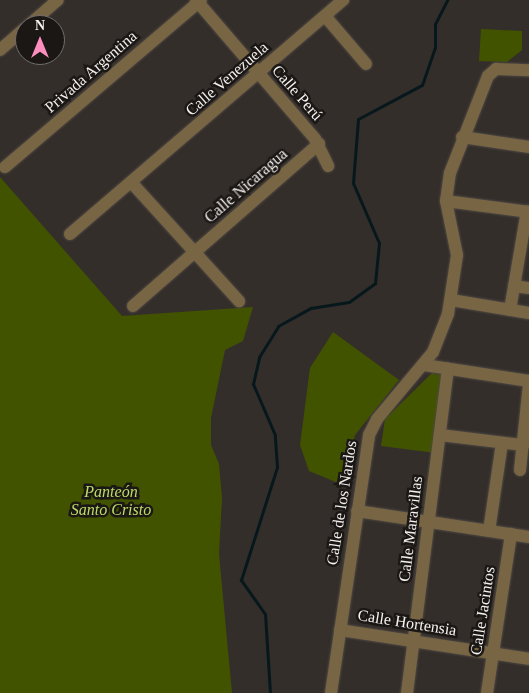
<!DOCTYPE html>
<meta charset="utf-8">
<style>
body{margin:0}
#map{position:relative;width:529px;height:693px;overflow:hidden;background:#342e2a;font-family:"Times New Roman",serif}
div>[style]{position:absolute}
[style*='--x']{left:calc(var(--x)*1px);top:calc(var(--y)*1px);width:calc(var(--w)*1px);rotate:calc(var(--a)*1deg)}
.green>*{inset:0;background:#425300}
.stream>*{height:3px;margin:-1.5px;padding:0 1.5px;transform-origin:1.5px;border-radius:1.5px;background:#07181c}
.roads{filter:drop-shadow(0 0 1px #4f4945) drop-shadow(0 0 1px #4f4945)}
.street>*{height:12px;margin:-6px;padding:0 6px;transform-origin:6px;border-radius:6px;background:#786543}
span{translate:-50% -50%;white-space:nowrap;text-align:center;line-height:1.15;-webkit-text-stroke:5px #1a1715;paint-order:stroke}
.street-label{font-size:16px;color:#f4f1ee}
.park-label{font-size:16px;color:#bedd66;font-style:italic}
.north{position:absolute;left:15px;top:15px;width:50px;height:50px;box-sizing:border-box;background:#1a1715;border:1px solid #716e6c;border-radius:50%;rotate:0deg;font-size:14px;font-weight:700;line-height:20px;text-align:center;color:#f4f1ee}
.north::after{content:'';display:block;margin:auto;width:18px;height:22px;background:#fe8ebd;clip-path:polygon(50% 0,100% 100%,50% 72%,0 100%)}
</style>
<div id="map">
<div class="green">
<div style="clip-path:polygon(481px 29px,522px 31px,522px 50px,507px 62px,479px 61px)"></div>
<div style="clip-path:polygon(0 177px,122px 316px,253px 307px,243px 341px,225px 350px,211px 418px,211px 445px,219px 464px,222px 498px,219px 554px,232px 693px,0 693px)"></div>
<div style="clip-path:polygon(333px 332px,399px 380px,355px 435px,343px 485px,309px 471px,300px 445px,310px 368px)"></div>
<div style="clip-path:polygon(432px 373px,445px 376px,436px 453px,381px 446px,385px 419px)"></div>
</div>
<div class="stream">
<div style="--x:270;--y:693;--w:79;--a:-93.6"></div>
<div style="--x:265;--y:614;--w:42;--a:-125.2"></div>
<div style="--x:241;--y:580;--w:119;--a:-72.3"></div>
<div style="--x:277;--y:467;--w:32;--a:-94"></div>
<div style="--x:275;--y:435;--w:56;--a:-113.3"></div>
<div style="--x:253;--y:384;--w:28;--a:-77"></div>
<div style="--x:259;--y:357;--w:36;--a:-58"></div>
<div style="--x:278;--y:326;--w:38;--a:-29"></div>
<div style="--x:311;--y:308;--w:38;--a:-9"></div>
<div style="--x:349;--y:302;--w:32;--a:-36"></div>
<div style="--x:375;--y:283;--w:40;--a:-84.3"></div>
<div style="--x:379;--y:243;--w:65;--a:-113.4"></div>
<div style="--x:353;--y:183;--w:64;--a:-85.5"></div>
<div style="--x:358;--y:119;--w:72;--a:-28"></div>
<div style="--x:422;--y:85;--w:39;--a:-71"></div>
<div style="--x:435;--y:48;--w:24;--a:-90"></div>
<div style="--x:435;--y:24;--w:27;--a:-63"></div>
</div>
<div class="roads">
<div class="street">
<div style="--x:196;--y:0;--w:183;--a:49.4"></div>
<div style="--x:315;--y:139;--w:30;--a:64"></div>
<div style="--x:325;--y:16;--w:63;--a:49.5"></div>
<div style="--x:29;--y:25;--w:38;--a:-41"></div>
<div style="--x:0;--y:50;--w:33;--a:-41"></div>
<div style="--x:462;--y:137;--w:68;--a:8.5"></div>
<div style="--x:5;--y:167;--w:257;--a:-40.4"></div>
<div style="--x:131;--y:182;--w:161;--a:47.8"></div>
<div style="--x:446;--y:201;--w:84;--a:7.5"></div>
<div style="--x:70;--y:234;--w:360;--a:-40.6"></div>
<div style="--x:514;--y:286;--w:15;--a:8"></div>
<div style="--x:451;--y:300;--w:79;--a:9.5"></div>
<div style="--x:133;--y:306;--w:247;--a:-41.1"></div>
<div style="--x:510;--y:310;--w:100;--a:-80.3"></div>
<div style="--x:424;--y:365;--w:106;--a:8.7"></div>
<div style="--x:440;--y:435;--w:84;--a:6.9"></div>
<div style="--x:520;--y:470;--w:85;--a:-84"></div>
<div style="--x:357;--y:511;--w:174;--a:8.6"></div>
<div style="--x:489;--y:531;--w:89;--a:-81.6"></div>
<div style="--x:340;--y:630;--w:191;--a:8.7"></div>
<div style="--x:331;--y:693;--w:261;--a:-81.6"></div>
<div style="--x:369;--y:435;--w:18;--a:-63"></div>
<div style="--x:377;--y:419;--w:87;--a:-50.1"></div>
<div style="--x:433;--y:352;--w:41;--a:-68.5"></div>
<div style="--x:448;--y:314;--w:60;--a:-81.3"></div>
<div style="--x:457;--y:255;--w:55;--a:-101.5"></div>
<div style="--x:446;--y:201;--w:28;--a:-82"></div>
<div style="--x:450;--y:173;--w:104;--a:-68.6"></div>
<div style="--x:488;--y:76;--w:11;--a:-41"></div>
<div style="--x:496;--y:69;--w:33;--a:2"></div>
<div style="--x:407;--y:693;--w:327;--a:-82.8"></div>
<div style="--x:487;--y:693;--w:161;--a:-81.4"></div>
</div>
</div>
<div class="street-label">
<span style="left:91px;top:72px;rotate:-41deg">Privada Argentina</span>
<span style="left:227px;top:79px;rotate:-41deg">Calle Venezuela</span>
<span style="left:297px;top:93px;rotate:49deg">Calle Perú</span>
<span style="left:246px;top:186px;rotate:-41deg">Calle Nicaragua</span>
<span style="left:342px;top:503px;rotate:-81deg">Calle de los Nardos</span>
<span style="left:411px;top:529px;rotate:-83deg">Calle Maravillas</span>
<span style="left:483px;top:611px;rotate:-81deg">Calle Jacintos</span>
<span style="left:407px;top:623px;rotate:9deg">Calle Hortensia</span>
</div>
<div class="park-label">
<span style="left:111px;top:501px">Panteón<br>Santo Cristo</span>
</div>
<div class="north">N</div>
</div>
